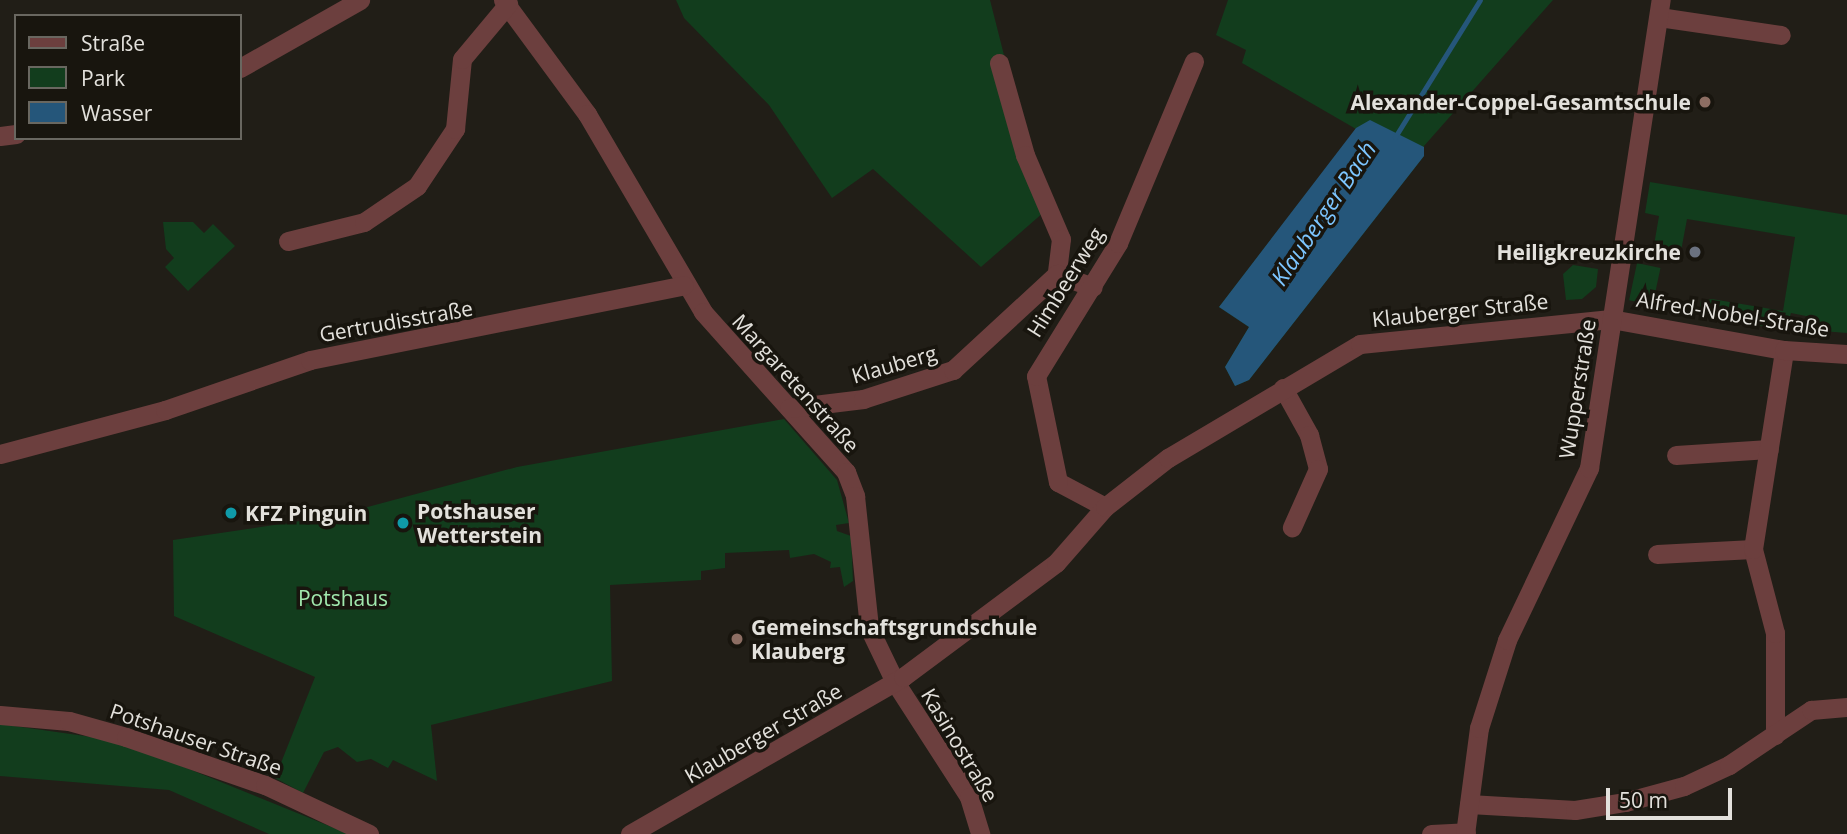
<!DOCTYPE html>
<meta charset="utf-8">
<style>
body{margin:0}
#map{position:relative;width:1847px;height:834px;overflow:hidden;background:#211e17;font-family:"Open Sans",sans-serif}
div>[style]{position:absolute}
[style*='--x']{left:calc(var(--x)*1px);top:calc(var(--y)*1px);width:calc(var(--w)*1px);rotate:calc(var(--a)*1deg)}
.green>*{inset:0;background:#123d1d;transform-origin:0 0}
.water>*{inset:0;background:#25567a}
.stream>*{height:5px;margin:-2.5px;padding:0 2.5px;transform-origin:2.5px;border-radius:2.5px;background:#25567a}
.minor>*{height:19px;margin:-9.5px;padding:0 9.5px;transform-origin:9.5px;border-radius:9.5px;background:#6c3f3e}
.dots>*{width:19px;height:19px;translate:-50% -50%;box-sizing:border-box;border:4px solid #18150e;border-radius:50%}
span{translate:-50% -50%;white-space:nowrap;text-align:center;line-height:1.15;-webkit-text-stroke:7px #18150e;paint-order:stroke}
.poi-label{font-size:21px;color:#e3e1dc;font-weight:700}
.right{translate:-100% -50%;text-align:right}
.left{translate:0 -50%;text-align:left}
.street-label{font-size:21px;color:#e3e1dc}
.park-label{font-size:21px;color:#a1e9ae}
.water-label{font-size:23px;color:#7dc6ff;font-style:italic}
.legend{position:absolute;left:14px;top:14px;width:228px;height:126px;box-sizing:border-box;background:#18150e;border:2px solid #696760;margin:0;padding:9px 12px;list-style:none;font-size:21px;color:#e3e1dc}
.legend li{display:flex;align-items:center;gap:14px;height:35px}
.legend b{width:35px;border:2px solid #696760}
.scale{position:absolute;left:1606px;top:788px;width:126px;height:32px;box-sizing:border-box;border:4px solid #e3e1dc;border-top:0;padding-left:9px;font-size:21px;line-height:24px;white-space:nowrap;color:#e3e1dc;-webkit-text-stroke:5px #18150e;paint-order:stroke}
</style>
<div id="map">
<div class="green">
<div style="clip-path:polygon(676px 0,990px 0,1044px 212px,981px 267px,873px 169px,832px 198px,769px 105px,684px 18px)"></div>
<div style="clip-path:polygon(1228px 0,1553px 0,1424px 146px,1424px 156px,1249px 380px,1235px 386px,1225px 367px,1249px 327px,1219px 307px,1356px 129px,1242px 63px,1246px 50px,1216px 35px)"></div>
<div style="clip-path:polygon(1650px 182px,1847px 215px,1847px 333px,1809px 330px,1811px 317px,1791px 313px,1785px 331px,1699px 312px,1701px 301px,1712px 299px,1783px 311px,1795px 237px,1687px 219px,1679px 262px,1652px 257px,1659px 216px,1645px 213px)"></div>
<div style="clip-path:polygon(163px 222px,193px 222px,204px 233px,213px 224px,235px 246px,188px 291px,165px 267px,174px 258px,166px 249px)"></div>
<div style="left:1637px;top:263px;width:24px;height:38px;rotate:12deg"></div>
<div style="clip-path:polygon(1573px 265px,1598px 269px,1596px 287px,1582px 299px,1566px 300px,1563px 274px)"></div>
<div style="clip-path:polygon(784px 419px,837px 480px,849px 523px,836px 525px,837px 531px,851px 536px,853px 581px,844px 587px,840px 567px,830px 568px,831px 562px,814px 554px,790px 558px,789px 550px,725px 553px,725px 568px,701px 571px,701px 580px,610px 585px,612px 681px,431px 725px,437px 781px,393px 760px,388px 768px,371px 759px,357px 762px,338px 747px,324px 752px,303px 793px,275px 778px,315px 677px,174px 616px,173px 540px,334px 516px,517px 467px)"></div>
<div style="clip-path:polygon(0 724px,120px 741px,349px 834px,269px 834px,169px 790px,0 776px)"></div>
</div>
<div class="water">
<div style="clip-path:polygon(1370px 120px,1424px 147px,1424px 156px,1249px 380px,1235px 386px,1225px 367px,1249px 327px,1219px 307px,1356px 128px)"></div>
</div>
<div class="stream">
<div style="--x:1395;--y:137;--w:161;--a:-58.2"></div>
</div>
<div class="minor">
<div style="--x:503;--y:0;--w:142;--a:53.6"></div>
<div style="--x:587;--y:114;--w:229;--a:59.6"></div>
<div style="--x:703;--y:312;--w:215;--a:48.2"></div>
<div style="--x:846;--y:472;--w:26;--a:69"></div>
<div style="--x:855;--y:496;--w:133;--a:83.9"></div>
<div style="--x:869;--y:628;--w:60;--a:64.3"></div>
<div style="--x:895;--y:682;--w:137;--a:57.2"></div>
<div style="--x:969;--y:797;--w:39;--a:73"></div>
<div style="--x:1659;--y:17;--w:123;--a:8.4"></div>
<div style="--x:999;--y:63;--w:96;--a:74.2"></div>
<div style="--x:1025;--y:155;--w:91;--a:66.8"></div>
<div style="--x:1061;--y:239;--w:35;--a:97"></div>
<div style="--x:1057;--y:274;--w:38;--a:20"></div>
<div style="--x:240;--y:68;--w:138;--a:-29.5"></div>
<div style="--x:0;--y:136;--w:16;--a:-7"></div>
<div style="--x:288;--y:241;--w:78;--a:-14"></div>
<div style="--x:364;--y:222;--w:64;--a:-34.2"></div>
<div style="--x:417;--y:186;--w:69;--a:-56.3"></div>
<div style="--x:455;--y:129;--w:70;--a:-84.3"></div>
<div style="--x:462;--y:59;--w:72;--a:-50.1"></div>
<div style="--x:1283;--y:388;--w:54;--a:61"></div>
<div style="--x:1309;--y:435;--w:35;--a:75"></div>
<div style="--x:1318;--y:469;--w:64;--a:114.1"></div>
<div style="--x:789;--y:408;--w:75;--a:-6.9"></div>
<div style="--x:863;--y:399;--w:95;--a:-17.9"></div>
<div style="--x:953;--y:370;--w:142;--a:-42.7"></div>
<div style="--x:0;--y:454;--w:171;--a:-14.9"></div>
<div style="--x:165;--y:410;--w:153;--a:-19"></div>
<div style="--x:310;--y:360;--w:381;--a:-11.3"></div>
<div style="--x:1676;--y:455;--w:93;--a:-3.7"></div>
<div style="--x:1105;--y:507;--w:53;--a:-152"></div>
<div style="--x:1058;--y:482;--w:108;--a:-101.7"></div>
<div style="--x:1036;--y:376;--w:156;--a:-58.3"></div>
<div style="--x:1118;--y:243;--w:197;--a:-67.3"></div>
<div style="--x:1657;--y:554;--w:96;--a:-3"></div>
<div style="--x:0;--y:715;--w:69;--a:5"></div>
<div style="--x:69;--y:721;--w:59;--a:15.7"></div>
<div style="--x:126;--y:737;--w:147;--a:19.1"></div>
<div style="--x:265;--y:785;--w:115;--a:25.2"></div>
<div style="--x:1775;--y:735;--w:102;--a:-90"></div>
<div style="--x:1775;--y:633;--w:87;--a:-104.7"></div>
<div style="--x:1753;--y:549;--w:201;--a:-81.1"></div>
<div style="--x:1469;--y:804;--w:106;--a:3.2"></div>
<div style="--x:1575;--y:810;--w:51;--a:-9.1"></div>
<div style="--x:1625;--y:802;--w:61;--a:-15.2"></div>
<div style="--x:1684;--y:786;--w:50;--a:-25"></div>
<div style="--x:1729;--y:765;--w:99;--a:-33.9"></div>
<div style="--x:1811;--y:710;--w:36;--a:-5"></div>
<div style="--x:630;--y:834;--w:315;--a:-29.9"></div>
<div style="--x:903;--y:677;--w:191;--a:-36.7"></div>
<div style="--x:1056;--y:563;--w:74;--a:-48.8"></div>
<div style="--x:1105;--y:507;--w:80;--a:-37.9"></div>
<div style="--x:1168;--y:458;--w:223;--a:-30.7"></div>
<div style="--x:1360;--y:344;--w:252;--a:-5.7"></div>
<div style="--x:1611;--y:319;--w:176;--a:10.2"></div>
<div style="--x:1784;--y:350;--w:63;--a:3.6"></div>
<div style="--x:1431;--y:834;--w:35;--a:-3"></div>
<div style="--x:1465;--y:834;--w:107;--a:-82.5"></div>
<div style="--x:1479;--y:728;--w:92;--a:-72.3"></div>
<div style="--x:1507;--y:640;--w:191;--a:-64.5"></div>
<div style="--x:1589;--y:468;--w:474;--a:-81.3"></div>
</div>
<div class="dots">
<div style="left:1705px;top:102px;background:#8d6e63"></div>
<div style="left:1695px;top:252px;background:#6b7280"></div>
<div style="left:231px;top:513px;background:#0f9aa8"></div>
<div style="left:403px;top:523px;background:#0f9aa8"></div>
<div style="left:737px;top:639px;background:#8d6e63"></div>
</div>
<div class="poi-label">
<span class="right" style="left:1691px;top:102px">Alexander-Coppel-Gesamtschule</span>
<span class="right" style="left:1681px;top:252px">Heiligkreuzkirche</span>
<span class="left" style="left:417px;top:523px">Potshauser<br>Wetterstein</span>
<span class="left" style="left:245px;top:513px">KFZ Pinguin</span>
<span class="left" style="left:751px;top:639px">Gemeinschaftsgrundschule<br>Klauberg</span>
</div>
<div class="street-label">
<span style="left:1065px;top:282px;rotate:-58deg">Himbeerweg</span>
<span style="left:1460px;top:310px;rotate:-6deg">Klauberger Straße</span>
<span style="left:1733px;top:314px;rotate:9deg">Alfred-Nobel-Straße</span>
<span style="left:396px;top:321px;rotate:-10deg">Gertrudisstraße</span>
<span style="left:894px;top:364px;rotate:-16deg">Klauberg</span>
<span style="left:796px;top:383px;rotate:48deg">Margaretenstraße</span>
<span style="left:1577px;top:389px;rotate:-81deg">Wupperstraße</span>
<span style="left:763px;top:733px;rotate:-30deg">Klauberger Straße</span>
<span style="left:196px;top:739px;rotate:19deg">Potshauser Straße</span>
<span style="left:960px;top:745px;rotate:59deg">Kasinostraße</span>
</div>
<div class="park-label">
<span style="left:343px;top:598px">Potshaus</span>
</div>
<div class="water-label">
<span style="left:1323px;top:213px;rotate:-56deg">Klauberger Bach</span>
</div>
<ul class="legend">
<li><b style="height:9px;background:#6c3f3e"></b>Straße</li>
<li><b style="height:19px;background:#123d1d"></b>Park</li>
<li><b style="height:19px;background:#25567a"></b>Wasser</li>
</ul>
<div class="scale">50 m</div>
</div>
